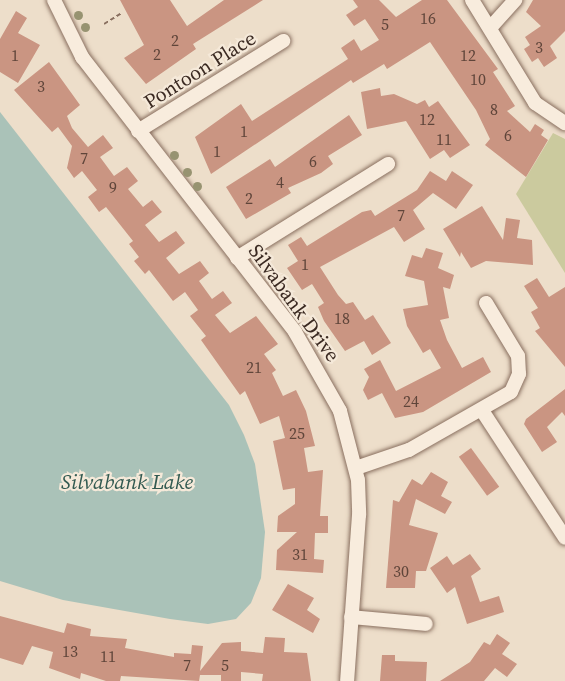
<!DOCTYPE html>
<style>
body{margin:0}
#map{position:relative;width:565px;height:681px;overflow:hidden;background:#eddeca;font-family:"Source Serif 4",serif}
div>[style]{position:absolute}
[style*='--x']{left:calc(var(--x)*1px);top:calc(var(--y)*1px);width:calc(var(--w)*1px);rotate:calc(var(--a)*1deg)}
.green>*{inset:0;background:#cbca9e}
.water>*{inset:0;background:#aac2b8}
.building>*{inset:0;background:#ca9582;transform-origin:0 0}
.path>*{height:2px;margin-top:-1px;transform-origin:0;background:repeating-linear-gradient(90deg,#896f5f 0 4.5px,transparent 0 7.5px)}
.roads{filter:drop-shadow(0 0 2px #896f5f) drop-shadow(0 0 2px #896f5f)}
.minor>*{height:14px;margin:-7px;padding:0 7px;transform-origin:7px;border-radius:7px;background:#f8ecdd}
.trees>*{width:9px;height:9px;margin:-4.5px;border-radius:50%;background:#979371}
span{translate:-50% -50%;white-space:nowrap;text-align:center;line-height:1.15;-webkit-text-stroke:4.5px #f5e9d9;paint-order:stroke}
.number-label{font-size:16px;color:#5f453a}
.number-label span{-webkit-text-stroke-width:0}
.street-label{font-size:20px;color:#3b2a22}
.water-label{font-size:21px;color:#325a51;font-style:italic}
</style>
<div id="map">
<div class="green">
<div style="clip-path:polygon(553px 133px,565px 139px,565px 273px,516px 194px)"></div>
</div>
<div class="water">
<div style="clip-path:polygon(0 112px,229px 405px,244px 435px,255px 464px,265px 532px,261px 578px,251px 603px,236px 619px,208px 624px,170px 619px,63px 600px,0 581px)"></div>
</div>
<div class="building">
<div style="clip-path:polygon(120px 0,170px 0,187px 26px,224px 0,263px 0,193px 44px,196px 49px,146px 84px,124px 58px,144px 45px)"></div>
<div style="clip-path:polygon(353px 0,379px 0,396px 17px,422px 0,447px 0,498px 69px,493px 72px,515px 106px,507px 111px,530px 132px,535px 124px,544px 130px,541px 135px,548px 140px,526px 177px,485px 145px,490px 139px,476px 110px,430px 42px,387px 69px,384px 64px,353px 83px,351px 80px,211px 174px,195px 137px,241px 104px,252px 121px,348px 59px,341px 48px,354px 39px,361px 51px,379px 40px,365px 19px,354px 26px,346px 15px,358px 7px)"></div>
<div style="clip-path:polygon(533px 0,565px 0,565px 31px,550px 46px,557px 58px,544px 67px,538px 58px,532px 62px,524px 49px,530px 45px,525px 37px,541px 26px,526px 12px)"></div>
<div style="clip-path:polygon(16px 11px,27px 18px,18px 33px,40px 45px,18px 83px,0 72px,0 39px)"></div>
<div style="clip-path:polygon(49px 62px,80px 105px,67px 116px,72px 128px,88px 147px,103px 135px,113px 148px,100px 157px,114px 176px,127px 167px,138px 181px,128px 189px,143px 207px,152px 200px,162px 212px,145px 225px,159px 242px,176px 231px,185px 243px,166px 258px,179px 274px,200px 261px,209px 273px,199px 281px,212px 299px,223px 291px,232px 303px,215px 315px,230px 333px,256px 316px,278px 344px,264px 354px,276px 370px,272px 373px,283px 396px,296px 390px,306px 411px,315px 446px,304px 448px,308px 472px,323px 470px,320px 516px,328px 516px,328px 533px,315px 533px,314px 559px,324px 560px,323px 573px,276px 570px,277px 550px,297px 532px,277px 532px,278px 516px,295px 504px,295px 488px,283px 490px,273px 441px,285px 438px,279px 416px,260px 424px,245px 391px,240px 395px,201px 340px,206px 336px,190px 316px,198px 310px,185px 292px,173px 301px,149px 270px,145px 274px,134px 261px,139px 257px,129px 244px,133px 241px,106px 207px,99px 212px,88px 197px,97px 190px,82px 171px,74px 178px,67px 168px,72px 146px,58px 127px,52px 132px,14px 90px)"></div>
<div style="clip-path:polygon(380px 88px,381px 96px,394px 94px,417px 104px,425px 100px,429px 107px,438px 101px,470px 145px,450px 158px,444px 150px,430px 159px,406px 121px,367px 129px,361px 92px)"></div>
<div style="clip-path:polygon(349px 115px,362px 135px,328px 156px,333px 164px,321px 173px,288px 188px,291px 193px,246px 219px,226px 187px,270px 159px,275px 167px)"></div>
<div style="clip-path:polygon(430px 171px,446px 181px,452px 171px,473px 185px,456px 209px,433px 193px,413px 210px,425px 229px,404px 242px,394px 227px,320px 267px,338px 295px,346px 304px,353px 302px,365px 320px,373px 315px,391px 343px,372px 355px,364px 341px,345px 351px,324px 321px,318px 307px,324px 303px,312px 284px,302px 290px,287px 268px,298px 261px,288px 245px,301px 237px,307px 246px,362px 212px,371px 210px,375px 216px,417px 190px)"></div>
<div style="clip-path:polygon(482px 206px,503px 240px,506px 218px,520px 220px,517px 238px,532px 240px,533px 265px,486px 261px,471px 268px,461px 252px,460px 257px,443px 229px)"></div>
<div style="clip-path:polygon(426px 248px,443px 253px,438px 268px,454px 275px,450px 289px,443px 287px,449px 318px,440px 320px,447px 340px,462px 368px,483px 357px,491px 372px,423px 412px,395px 418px,382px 393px,368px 400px,363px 390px,369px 377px,364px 369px,380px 360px,396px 391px,441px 368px,430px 349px,423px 353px,407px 326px,403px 309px,428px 305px,424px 281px,405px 276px,412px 255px,422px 258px)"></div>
<div style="clip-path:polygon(537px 278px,549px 297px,565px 287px,565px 367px,535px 331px,540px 328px,531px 312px,538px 308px,524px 286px)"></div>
<div style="clip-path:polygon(565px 389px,565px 416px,562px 412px,547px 427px,557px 442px,542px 452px,524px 424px,526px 419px)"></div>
<div style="left:471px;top:448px;width:48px;height:15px;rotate:54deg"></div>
<div style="clip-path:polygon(431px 472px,448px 482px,441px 496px,452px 502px,445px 514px,416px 499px,409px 525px,438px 533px,426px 571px,416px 571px,415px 588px,386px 588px,393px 500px,399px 502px,412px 479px,422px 485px)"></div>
<div style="clip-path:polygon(470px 554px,481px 569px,471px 576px,480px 602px,499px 596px,504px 612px,467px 624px,455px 587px,447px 593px,430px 568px,447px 556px,453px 565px)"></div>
<div style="clip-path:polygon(288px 584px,314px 598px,307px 610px,320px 619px,313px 633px,272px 610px)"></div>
<div style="clip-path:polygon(0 616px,64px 633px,67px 623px,91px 629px,90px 636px,127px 639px,125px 648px,174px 657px,174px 653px,191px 654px,192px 645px,203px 646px,200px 671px,222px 643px,241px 642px,241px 651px,263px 653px,265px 637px,285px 638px,284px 652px,307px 653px,311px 681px,262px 681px,263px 674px,241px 672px,241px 681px,221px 681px,221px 675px,200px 675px,199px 681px,121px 676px,120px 681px,106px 681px,81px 673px,80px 679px,49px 668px,53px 652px,32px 646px,23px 665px,0 658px)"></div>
<div style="clip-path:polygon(497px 634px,510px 643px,502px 654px,517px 664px,507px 677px,495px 668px,484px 681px,440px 681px,470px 662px,484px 642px,490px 645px)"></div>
<div style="clip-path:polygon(382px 655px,395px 655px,395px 661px,427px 662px,426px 681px,380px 681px)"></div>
</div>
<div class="path">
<div style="--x:104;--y:24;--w:22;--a:-32"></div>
</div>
<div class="roads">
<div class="minor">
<div style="--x:54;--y:0;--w:64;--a:63.8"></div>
<div style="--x:82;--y:57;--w:348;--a:52.2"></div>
<div style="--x:295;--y:332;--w:91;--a:60.3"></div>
<div style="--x:340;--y:411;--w:71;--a:75.4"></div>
<div style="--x:358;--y:480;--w:35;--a:88"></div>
<div style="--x:359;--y:515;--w:166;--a:94.1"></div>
<div style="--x:472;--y:0;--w:121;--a:58.5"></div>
<div style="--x:535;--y:103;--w:36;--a:34"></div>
<div style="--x:490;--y:28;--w:38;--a:-48"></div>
<div style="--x:138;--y:131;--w:171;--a:-31.8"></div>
<div style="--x:237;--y:258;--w:178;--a:-31.9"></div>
<div style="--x:483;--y:412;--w:150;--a:56.9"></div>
<div style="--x:356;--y:468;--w:56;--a:-18.8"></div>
<div style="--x:409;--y:450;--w:117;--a:-29.6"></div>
<div style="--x:511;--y:392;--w:20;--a:-66"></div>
<div style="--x:519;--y:374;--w:18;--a:-93"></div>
<div style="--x:518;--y:356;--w:62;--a:-121.1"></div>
<div style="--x:351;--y:617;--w:75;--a:5.3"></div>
</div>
</div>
<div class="trees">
<div style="left:78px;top:15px"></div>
<div style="left:85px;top:27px"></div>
<div style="left:174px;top:155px"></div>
<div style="left:187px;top:172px"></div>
<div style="left:197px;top:186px"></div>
</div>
<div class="number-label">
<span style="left:428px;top:18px">16</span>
<span style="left:385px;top:24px">5</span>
<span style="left:175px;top:40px">2</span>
<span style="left:539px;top:47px">3</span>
<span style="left:157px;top:54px">2</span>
<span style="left:15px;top:55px">1</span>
<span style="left:468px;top:55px">12</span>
<span style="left:478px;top:79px">10</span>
<span style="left:41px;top:86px">3</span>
<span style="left:494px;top:109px">8</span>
<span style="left:427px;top:119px">12</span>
<span style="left:244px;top:131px">1</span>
<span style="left:508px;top:135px">6</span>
<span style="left:444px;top:139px">11</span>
<span style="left:217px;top:151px">1</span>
<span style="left:84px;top:158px">7</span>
<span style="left:313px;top:161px">6</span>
<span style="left:280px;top:182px">4</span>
<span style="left:113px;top:187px">9</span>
<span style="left:249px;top:198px">2</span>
<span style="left:401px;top:215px">7</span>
<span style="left:305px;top:264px">1</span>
<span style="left:342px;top:318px">18</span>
<span style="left:254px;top:367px">21</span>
<span style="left:411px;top:401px">24</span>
<span style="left:297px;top:433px">25</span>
<span style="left:300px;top:554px">31</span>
<span style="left:401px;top:571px">30</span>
<span style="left:70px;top:651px">13</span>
<span style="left:108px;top:656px">11</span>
<span style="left:187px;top:665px">7</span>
<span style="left:225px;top:665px">5</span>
</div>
<div class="street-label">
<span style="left:200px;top:70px;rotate:-32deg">Pontoon Place</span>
<span style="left:294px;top:303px;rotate:54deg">Silvabank Drive</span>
</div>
<div class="water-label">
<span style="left:127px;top:482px">Silvabank Lake</span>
</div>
</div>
